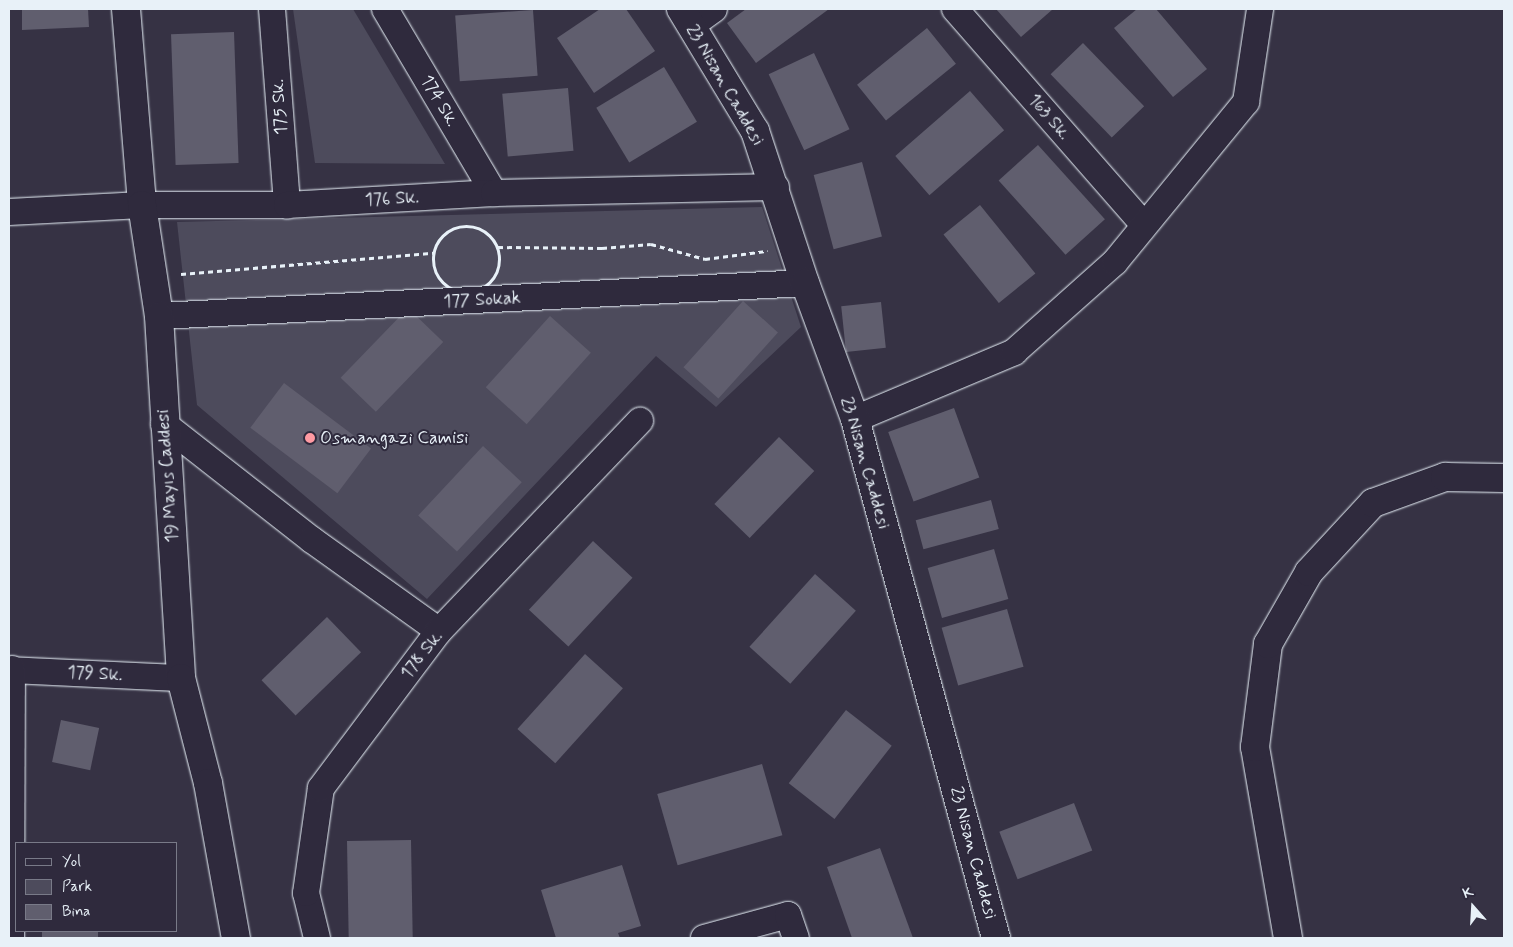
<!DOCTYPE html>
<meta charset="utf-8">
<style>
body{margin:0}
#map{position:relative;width:1513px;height:947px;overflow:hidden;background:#363244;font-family:Mynerve,sans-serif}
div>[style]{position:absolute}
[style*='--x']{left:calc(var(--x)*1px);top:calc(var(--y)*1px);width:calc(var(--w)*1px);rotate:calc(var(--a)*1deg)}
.green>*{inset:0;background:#4d4b5c}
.building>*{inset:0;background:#605e6e;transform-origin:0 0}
.path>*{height:3px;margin-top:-1.5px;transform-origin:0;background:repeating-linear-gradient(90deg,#e8f1f8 0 5px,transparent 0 9px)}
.path>.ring{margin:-1.5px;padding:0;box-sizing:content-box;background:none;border:3px solid #e8f1f8;border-radius:50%}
.roads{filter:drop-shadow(0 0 1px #e8f1f8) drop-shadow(0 0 1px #e8f1f8)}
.street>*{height:26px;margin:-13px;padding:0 13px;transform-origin:13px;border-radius:13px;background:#2f2a3d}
.secondary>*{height:28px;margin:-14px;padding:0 14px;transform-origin:14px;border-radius:14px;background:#2f2a3d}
.dots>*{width:14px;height:14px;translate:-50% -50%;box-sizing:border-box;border:2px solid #2f2a3d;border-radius:50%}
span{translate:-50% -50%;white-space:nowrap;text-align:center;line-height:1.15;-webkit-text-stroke:4px #2f2a3d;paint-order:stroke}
.street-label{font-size:18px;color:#e8f1f8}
.poi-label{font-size:18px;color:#e8f1f8}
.left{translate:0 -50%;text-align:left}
.frame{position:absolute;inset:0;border:10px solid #e8f1f8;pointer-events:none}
.legend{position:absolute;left:15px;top:842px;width:162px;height:90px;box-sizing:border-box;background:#2f2a3d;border:1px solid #797a88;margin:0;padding:6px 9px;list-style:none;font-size:15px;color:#e8f1f8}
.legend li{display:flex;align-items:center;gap:10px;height:25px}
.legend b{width:25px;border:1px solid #797a88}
.north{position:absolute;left:1448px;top:882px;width:50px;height:50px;-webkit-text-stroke:4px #2f2a3d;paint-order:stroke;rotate:341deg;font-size:14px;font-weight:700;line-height:20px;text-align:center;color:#e8f1f8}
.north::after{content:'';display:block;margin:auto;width:18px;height:22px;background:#e8f1f8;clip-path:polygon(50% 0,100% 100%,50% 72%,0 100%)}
</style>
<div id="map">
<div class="green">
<div style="clip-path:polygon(293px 9px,353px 9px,445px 164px,315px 163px)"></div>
<div style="clip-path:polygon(762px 207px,801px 327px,716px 407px,656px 356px,427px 599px,197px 405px,177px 222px)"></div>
</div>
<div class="building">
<div style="clip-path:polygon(22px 9px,88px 9px,89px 27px,22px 30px)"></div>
<div style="clip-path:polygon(600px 9px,626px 9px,655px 51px,594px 93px,557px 38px)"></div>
<div style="clip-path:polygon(746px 9px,829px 9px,756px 63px,727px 23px)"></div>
<div style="clip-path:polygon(996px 9px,1053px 9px,1021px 37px)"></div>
<div style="clip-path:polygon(1137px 9px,1156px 9px,1207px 69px,1173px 97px,1114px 28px)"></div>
<div style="left:533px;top:10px;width:66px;height:78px;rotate:86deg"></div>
<div style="left:927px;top:28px;width:46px;height:90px;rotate:51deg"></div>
<div style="left:234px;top:32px;width:131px;height:63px;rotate:88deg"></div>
<div style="left:1083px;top:43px;width:88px;height:45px;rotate:46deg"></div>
<div style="left:814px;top:53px;width:84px;height:50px;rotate:65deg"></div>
<div style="left:664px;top:67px;width:64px;height:79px;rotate:59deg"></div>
<div style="left:568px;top:88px;width:63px;height:66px;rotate:85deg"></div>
<div style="left:970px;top:91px;width:52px;height:99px;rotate:49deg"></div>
<div style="left:1038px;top:145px;width:100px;height:53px;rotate:48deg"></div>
<div style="left:862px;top:162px;width:77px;height:50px;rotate:75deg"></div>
<div style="left:980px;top:205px;width:88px;height:47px;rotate:51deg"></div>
<div style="left:743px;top:301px;width:47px;height:89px;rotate:42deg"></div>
<div style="left:881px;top:302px;width:46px;height:40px;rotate:84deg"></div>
<div style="left:408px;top:308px;width:49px;height:97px;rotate:44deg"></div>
<div style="left:550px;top:316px;width:55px;height:96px;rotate:42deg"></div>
<div style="left:284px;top:383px;width:109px;height:56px;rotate:37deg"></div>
<div style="left:954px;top:408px;width:74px;height:70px;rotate:70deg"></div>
<div style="left:779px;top:437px;width:49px;height:93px;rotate:44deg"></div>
<div style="left:483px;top:446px;width:53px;height:95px;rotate:43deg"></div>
<div style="left:991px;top:500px;width:30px;height:78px;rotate:75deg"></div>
<div style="left:593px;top:541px;width:54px;height:94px;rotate:43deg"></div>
<div style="left:994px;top:549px;width:52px;height:69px;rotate:74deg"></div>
<div style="left:815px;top:574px;width:55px;height:98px;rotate:42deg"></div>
<div style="left:1007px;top:609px;width:60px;height:68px;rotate:74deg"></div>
<div style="left:327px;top:617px;width:49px;height:91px;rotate:46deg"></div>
<div style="left:585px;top:654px;width:51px;height:101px;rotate:42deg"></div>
<div style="left:846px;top:710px;width:58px;height:93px;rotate:38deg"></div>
<div style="left:61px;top:720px;width:39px;height:43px;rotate:12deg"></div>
<div style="left:762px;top:764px;width:74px;height:109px;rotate:74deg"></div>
<div style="left:1074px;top:803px;width:51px;height:80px;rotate:69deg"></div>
<div style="left:411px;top:840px;width:98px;height:64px;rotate:89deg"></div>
<div style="clip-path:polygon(880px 848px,913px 938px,852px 938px,827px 867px)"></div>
<div style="clip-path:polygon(622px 865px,641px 926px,618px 933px,620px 938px,556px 938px,541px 890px)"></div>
<div style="left:42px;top:931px;width:56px;height:7px"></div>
</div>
<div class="path">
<div class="ring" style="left:433px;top:226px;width:63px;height:63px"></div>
<div style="--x:498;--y:247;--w:104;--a:0.6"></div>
<div style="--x:602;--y:248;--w:49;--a:-4.7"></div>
<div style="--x:651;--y:244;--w:56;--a:15.5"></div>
<div style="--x:705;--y:259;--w:63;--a:-7.4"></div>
<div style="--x:181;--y:274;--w:253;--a:-4.8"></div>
</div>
<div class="roads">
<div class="street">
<div style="--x:272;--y:9;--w:197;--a:85.6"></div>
<div style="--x:385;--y:9;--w:214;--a:59.4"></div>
<div style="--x:955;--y:9;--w:286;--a:48.8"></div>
<div style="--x:692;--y:25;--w:27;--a:-36"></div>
<div style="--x:9;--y:212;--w:133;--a:-3"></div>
<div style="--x:142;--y:205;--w:145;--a:0"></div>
<div style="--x:287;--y:205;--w:207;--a:-3.3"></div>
<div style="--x:494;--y:193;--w:282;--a:-1.2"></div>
<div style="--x:159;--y:316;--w:647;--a:-2.92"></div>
<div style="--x:855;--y:419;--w:173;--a:-22.8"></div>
<div style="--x:1014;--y:352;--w:135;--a:-41.7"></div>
<div style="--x:1115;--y:262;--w:207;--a:-50.7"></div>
<div style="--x:1246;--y:102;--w:94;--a:-81.4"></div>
<div style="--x:164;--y:424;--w:188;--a:38.1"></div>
<div style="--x:312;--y:540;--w:156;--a:35.6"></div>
<div style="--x:9;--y:670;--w:172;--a:2.7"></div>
<div style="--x:11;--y:938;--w:269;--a:-89.8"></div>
<div style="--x:317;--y:938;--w:46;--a:-103.7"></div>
<div style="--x:306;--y:893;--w:106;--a:-81.9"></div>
<div style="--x:321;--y:788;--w:196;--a:-53.1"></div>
<div style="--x:439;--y:631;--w:291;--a:-46.3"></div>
<div style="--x:704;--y:938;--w:87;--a:-15.3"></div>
<div style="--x:788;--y:915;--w:24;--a:71"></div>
</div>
<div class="secondary">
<div style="--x:126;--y:9;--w:197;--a:85.3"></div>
<div style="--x:142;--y:205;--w:112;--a:81.3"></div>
<div style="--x:159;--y:316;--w:363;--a:86.5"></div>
<div style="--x:181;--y:678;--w:108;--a:75.6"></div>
<div style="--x:208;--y:783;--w:158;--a:79.8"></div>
<div style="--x:681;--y:9;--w:143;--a:58.8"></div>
<div style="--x:755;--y:131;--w:160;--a:71.8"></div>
<div style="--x:805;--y:283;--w:145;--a:69.8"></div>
<div style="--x:855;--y:419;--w:538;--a:74.8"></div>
<div style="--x:1288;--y:938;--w:194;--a:-99.8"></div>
<div style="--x:1255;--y:747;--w:104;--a:-82.8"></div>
<div style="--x:1268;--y:644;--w:83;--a:-60.3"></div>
<div style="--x:1309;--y:572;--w:94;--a:-47.2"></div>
<div style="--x:1373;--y:503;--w:77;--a:-19.9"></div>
<div style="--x:1445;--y:477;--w:59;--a:1"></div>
</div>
</div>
<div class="dots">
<div style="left:310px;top:438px;background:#ff9aa2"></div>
</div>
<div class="street-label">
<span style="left:725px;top:85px;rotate:60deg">23 Nisan Caddesi</span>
<span style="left:439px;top:101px;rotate:59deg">174 Sk.</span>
<span style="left:280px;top:107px;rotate:-94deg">175 Sk.</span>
<span style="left:1049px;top:117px;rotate:49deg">163 Sk.</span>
<span style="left:392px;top:199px;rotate:-3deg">176 Sk.</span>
<span style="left:482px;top:300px;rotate:-3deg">177 Sokak</span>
<span style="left:865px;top:463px;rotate:74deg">23 Nisan Caddesi</span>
<span style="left:168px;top:476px;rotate:-94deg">19 Mayıs Caddesi</span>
<span style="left:422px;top:655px;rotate:-52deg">178 Sk.</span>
<span style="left:95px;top:674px;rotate:3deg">179 Sk.</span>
<span style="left:973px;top:853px;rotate:75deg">23 Nisan Caddesi</span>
</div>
<div class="poi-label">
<span class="left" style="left:320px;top:438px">Osmangazi Camisi</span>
</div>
<div class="frame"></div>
<ul class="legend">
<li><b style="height:6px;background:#2f2a3d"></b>Yol</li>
<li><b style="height:14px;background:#4d4b5c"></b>Park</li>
<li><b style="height:14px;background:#605e6e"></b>Bina</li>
</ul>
<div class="north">K</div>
</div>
